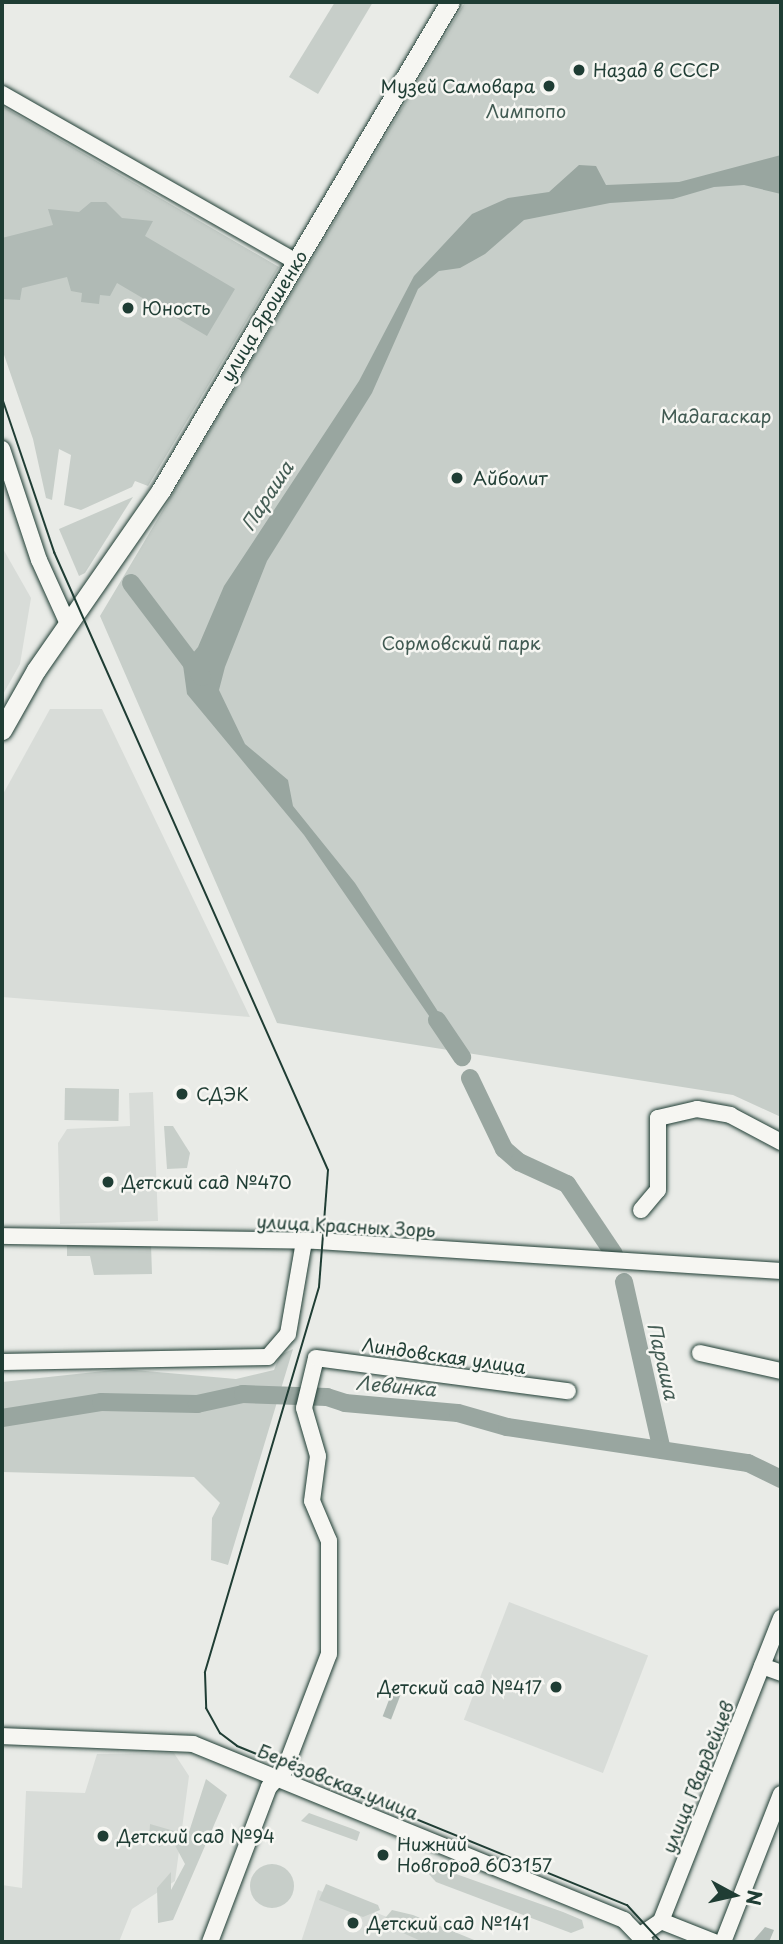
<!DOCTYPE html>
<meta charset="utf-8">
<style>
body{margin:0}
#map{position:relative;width:783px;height:1944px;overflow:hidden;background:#e9ebe7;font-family:"Playpen Sans",sans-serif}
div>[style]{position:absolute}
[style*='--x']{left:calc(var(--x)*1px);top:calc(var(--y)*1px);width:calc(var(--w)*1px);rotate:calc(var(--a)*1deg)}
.built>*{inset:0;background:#d8dcd8;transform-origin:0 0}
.green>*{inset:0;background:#c7cec9;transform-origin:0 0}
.round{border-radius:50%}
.water>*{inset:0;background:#99a6a0}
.river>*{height:18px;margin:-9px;padding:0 9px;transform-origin:9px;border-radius:9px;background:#99a6a0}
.building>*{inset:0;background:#b0bab5;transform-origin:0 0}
.roads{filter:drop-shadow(0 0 2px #1f3d34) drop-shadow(0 0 2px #1f3d34)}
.minor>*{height:16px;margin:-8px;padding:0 8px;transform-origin:8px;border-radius:8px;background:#f6f6f2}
.major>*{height:19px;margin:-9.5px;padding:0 9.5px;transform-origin:9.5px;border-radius:9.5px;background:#f6f6f2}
.tram>*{height:2px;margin:-1px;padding:0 1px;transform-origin:1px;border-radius:1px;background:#1f3d34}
.dots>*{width:19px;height:19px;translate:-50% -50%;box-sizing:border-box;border:4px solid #f6f6f2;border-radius:50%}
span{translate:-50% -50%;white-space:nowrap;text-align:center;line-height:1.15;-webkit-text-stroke:5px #f6f6f2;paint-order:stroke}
.poi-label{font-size:18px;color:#1f3d34}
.left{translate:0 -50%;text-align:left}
.right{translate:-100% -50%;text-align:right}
.park-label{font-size:18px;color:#415a52}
.street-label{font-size:18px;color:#1f3d34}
.water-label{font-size:19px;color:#445c54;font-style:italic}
.frame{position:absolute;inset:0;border:4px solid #1f3d34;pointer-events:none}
.north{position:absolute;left:699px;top:1860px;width:70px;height:70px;-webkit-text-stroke:5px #f6f6f2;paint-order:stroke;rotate:98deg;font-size:19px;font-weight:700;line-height:28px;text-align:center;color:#1f3d34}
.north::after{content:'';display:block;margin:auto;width:24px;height:32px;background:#1f3d34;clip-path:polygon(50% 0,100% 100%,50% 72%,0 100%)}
</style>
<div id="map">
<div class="built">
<div style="clip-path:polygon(2px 547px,31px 598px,20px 664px,2px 696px)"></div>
<div style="clip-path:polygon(50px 709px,102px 709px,250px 1017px,2px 997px,2px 796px)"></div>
<div style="clip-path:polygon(153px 1092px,158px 1221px,60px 1224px,58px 1143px,67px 1129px,130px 1126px,129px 1093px)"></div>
<div style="left:509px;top:1602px;width:149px;height:126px;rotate:21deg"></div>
<div style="clip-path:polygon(174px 1753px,189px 1776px,175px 1881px,132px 1909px,119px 1942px,2px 1942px,2px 1885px,22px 1888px,26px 1791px,85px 1793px,97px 1754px)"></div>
<div style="clip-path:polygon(318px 1890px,428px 1933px,432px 1942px,301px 1942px)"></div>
</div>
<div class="green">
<div style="clip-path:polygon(335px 2px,373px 2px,318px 94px,289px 77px)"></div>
<div style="clip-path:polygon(465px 2px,781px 2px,781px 1117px,733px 1095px,277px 1023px,100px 616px)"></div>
<div style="clip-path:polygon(2px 106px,279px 267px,148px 486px,135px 481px,132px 487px,81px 510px,64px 505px,71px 455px,59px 449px,52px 500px,46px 498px,33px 439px,2px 349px)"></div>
<div style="clip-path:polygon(133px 497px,85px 573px,79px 576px,59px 529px)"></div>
<div style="left:65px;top:1088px;width:54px;height:32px;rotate:1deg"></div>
<div style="clip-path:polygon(164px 1126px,173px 1126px,190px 1153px,187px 1168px,167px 1169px)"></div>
<div style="clip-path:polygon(67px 1244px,151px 1244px,152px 1274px,94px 1275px,90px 1256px,67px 1256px)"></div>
<div style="clip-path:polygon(293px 1349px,228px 1565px,211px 1560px,212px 1518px,220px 1503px,194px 1477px,2px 1472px,2px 1382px,123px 1369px,236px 1379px,274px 1370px,280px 1355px)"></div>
<div style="clip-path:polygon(206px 1779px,227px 1795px,173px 1920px,158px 1923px,157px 1888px,171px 1872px,171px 1890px,185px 1864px,170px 1836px,160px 1847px,149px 1839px,150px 1824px,188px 1835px)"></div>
<div style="clip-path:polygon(309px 1813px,353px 1829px,360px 1832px,357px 1841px,301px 1821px)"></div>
<div class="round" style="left:250px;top:1864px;width:44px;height:44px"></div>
<div style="clip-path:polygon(431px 1865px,563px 1912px,582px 1920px,584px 1928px,571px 1933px,436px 1882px,428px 1873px)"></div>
<div style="clip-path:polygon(326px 1884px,378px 1905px,380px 1910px,363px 1917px,319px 1900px)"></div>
<div style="clip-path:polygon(392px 1910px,413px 1915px,479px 1942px,423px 1942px,381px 1923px)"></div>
</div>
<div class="water">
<div style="clip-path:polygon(781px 155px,781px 194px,744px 185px,714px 187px,673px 199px,610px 203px,524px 220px,485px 254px,460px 268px,439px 271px,418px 289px,372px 393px,267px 561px,225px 667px,219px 690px,245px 744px,288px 780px,293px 806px,355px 883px,457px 1041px,445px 1039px,304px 835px,187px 694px,183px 665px,198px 647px,224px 586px,359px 381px,414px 276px,472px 214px,508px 198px,549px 192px,579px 165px,596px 166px,606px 185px,679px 182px)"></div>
</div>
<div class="river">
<div style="--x:131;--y:583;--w:118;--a:52.9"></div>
<div style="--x:437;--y:1020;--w:45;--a:56"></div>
<div style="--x:470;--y:1078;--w:79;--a:64.4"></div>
<div style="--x:504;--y:1149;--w:20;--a:41"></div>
<div style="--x:519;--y:1162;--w:53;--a:24.6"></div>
<div style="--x:567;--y:1184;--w:84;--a:56.1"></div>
<div style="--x:624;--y:1282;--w:172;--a:77.3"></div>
<div style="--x:2;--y:1418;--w:100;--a:-9.2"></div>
<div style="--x:101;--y:1402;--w:96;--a:1.2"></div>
<div style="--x:197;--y:1404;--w:47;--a:-12.3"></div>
<div style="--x:243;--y:1394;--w:84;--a:2"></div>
<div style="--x:327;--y:1397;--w:19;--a:18"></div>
<div style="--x:345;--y:1403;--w:113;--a:5.1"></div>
<div style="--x:458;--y:1413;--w:51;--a:15.9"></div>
<div style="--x:507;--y:1427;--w:244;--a:8.5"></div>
<div style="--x:748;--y:1463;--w:37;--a:26"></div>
</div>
<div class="building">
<div style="clip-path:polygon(91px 202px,106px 202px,122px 218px,153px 221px,145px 236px,235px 289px,207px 336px,117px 283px,110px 296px,100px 295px,99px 304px,81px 302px,82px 293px,71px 291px,67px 277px,22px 288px,20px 300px,3px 299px,2px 238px,53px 225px,48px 209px,79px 212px)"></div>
<div style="left:392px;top:1692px;width:9px;height:26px;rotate:21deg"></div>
<div style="clip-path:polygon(765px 1927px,774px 1930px,769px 1942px,752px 1942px)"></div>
</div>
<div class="roads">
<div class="minor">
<div style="--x:2;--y:94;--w:339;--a:29.7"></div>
<div style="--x:2;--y:449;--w:117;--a:71.6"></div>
<div style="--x:39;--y:560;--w:70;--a:65.6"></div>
<div style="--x:641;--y:1210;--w:26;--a:-50"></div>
<div style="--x:658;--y:1190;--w:72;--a:-90"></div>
<div style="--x:658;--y:1118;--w:40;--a:-13"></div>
<div style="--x:697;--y:1109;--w:34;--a:10"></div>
<div style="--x:730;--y:1115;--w:58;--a:27.9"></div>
<div style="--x:2;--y:1236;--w:316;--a:0.9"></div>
<div style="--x:318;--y:1241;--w:464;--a:3.7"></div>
<div style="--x:700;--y:1353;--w:83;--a:12.5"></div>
<div style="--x:2;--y:1362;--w:266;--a:-1.1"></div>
<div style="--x:268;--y:1357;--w:30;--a:-49"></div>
<div style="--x:288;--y:1334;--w:94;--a:-80.2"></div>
<div style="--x:762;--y:1666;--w:20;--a:20"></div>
<div style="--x:2;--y:1736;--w:191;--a:2.4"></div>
<div style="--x:193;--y:1744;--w:466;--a:22.2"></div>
<div style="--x:624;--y:1920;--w:30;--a:46"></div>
<div style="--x:661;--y:1921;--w:57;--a:21.6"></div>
<div style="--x:642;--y:1934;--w:23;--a:-34"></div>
<div style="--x:661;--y:1921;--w:326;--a:-68.4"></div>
<div style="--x:210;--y:1942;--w:166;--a:-69.2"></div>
<div style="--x:269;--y:1787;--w:22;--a:-47"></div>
<div style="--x:284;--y:1771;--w:125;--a:-69"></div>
<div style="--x:329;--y:1654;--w:113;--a:-90"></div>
<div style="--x:329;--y:1541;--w:43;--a:-113"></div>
<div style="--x:312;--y:1501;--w:45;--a:-82.4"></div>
<div style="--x:318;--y:1456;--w:50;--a:-106.3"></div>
<div style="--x:304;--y:1408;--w:51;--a:-76.5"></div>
<div style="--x:316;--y:1358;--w:254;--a:7.5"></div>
<div style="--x:723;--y:1942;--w:159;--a:-68.6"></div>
</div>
<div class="major">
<div style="--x:2;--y:730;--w:69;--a:-60.5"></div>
<div style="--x:36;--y:670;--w:219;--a:-55.2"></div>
<div style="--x:161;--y:490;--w:567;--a:-59.37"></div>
</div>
</div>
<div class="tram">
<div style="--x:2;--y:398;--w:163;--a:71.3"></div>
<div style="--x:54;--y:552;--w:676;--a:66.09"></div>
<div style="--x:328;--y:1170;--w:117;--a:94.4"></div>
<div style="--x:319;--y:1287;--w:402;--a:106.5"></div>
<div style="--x:205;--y:1673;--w:35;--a:88"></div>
<div style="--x:206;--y:1708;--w:29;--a:61"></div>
<div style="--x:220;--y:1733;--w:21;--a:37"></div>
<div style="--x:237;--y:1746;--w:421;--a:22.2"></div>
<div style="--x:627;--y:1905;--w:50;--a:47.4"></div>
</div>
<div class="dots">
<div style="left:579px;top:70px;background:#1f3d34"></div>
<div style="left:549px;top:86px;background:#1f3d34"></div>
<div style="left:128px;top:308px;background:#1f3d34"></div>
<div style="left:457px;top:478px;background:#1f3d34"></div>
<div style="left:182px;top:1094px;background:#1f3d34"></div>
<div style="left:108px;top:1182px;background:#1f3d34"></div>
<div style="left:556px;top:1687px;background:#1f3d34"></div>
<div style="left:103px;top:1836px;background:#1f3d34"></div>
<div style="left:383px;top:1855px;background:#1f3d34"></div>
<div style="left:353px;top:1923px;background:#1f3d34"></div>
</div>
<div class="poi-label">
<span class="left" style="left:593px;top:70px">Назад в СССР</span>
<span class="right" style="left:535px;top:86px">Музей Самовара</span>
<span class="left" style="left:142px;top:308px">Юность</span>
<span class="left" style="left:473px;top:478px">Айболит</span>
<span class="left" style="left:196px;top:1094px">СДЭК</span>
<span class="left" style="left:122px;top:1182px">Детский сад №470</span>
<span class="right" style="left:542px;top:1687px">Детский сад №417</span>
<span class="left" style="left:117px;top:1836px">Детский сад №94</span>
<span class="left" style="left:397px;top:1855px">Нижний<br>Новгород 603157</span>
<span class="left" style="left:367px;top:1923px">Детский сад №141</span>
</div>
<div class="park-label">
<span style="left:526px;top:111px">Лимпопо</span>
<span style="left:716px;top:416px">Мадагаскар</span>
<span style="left:461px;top:643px">Сормовский парк</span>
</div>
<div class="street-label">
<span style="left:264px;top:316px;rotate:-59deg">улица Ярошенко</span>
<span style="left:346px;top:1226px;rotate:3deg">улица Красных Зорь</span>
<span style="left:444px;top:1356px;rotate:8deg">Линдовская улица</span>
<span style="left:698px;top:1777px;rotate:-68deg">улица Гвардейцев</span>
<span style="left:338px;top:1782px;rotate:22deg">Берёзовская улица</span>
</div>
<div class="water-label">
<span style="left:267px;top:496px;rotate:-57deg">Параша</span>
<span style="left:663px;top:1361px;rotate:77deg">Параша</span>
<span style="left:396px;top:1386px;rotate:5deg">Левинка</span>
</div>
<div class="frame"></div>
<div class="north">N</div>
</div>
